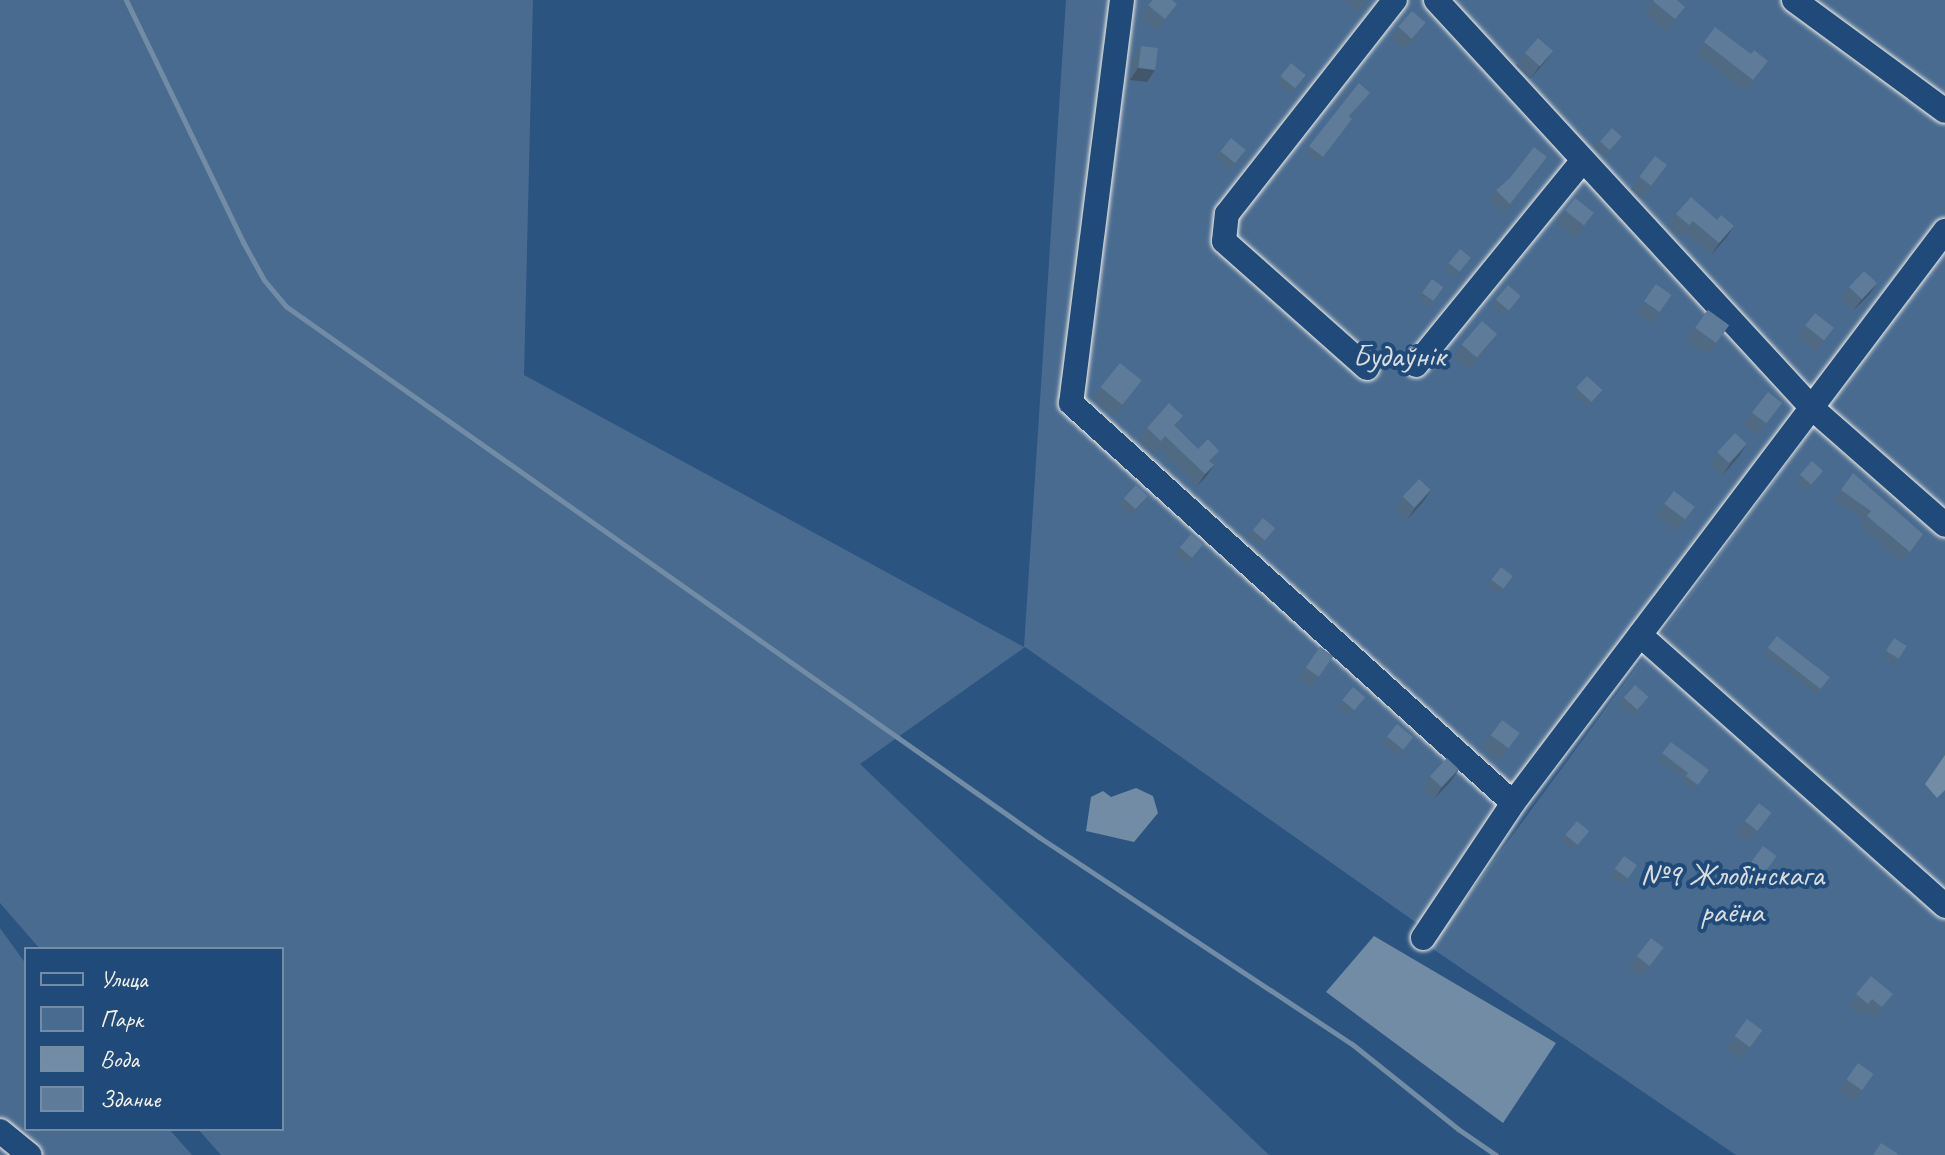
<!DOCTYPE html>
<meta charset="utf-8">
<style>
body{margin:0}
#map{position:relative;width:1945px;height:1155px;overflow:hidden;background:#2c5481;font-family:Caveat,sans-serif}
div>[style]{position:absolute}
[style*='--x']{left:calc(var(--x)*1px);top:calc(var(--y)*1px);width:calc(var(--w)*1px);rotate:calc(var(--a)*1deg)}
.green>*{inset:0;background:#496b90}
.water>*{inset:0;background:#738ca6}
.stream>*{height:5px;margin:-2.5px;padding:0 2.5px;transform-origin:2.5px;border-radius:2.5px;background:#738ca6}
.roads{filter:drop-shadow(0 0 2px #f4f1e8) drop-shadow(0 0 2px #f4f1e8)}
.minor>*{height:24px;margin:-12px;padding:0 12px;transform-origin:12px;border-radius:12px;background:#1f4a7a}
.wall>*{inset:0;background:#516a84;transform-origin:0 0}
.shaded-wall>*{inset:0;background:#42566c}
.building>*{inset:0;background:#5e7b9a;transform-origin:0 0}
span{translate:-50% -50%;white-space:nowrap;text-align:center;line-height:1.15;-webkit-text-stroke:8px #1f4a7a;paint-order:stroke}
.park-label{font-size:32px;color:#dadddb}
.legend{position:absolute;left:24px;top:947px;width:260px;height:184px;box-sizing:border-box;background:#1f4a7a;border:2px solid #748da6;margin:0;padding:10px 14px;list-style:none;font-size:24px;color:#f4f1e8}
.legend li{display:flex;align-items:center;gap:16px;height:40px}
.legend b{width:40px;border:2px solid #748da6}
</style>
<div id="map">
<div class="green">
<div style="clip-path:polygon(0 0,533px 0,524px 375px,1024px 647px,1066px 0,1945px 0,1945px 225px,1421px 926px,1025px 647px,860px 764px,1269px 1155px,221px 1155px,198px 1129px,282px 1129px,282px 949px,40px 949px,0 903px)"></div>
<div style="clip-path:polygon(1945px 249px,1945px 1155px,1736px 1155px,1430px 947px)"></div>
<div style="clip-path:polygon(0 928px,26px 964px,26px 1129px,169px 1129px,192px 1155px,0 1155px)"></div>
</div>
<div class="water">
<div style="clip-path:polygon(1945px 755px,1945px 790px,1937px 798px,1925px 784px)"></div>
<div style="clip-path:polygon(1136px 788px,1153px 796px,1158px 813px,1134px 842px,1086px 831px,1091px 797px,1103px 791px,1111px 797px)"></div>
<div style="clip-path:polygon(1374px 936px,1556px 1043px,1503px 1123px,1326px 992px)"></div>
</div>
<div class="stream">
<div style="--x:126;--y:0;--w:269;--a:64.2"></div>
<div style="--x:243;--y:242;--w:43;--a:61.1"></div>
<div style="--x:264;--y:280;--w:35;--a:50"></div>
<div style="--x:287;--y:307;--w:920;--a:35.18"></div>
<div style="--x:1039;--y:837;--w:375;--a:33.5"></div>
<div style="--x:1352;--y:1044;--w:136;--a:38.7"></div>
<div style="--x:1458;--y:1129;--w:46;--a:34.4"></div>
</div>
<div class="roads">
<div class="minor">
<div style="--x:1122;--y:0;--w:406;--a:97.2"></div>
<div style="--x:1071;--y:403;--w:596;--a:42.14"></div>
<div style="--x:1513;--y:803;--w:717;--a:-52.94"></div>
<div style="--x:1436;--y:0;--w:555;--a:47.34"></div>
<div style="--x:1812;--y:408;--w:177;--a:41.3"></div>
<div style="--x:1794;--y:0;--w:187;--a:36.3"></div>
<div style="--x:1416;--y:365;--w:264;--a:-50.8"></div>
<div style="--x:1367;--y:368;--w:191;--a:-138.4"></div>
<div style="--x:1224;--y:241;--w:27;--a:-84"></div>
<div style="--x:1227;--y:214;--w:272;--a:-51.9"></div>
<div style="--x:1640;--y:635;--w:408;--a:41.6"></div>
<div style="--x:1423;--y:938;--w:162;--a:-56.3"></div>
<div style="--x:0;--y:1131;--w:38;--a:39"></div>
</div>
</div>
<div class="wall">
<div style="clip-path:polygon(1153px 0,1177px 4px,1157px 31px,1140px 17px)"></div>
<div style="clip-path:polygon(1344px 0,1368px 0,1358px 12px)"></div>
<div style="left:1654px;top:0;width:30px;height:16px;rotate:40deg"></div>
<div style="clip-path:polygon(1399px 27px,1418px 35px,1405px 50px,1391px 39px)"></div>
<div style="clip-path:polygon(1715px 27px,1751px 54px,1768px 61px,1745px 92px,1696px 54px)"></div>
<div style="clip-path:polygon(1141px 46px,1147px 82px,1130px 80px,1132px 58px)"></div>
<div style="clip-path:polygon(1553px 51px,1544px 63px,1530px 79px,1516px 65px,1525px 53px)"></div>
<div style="left:1291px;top:63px;width:19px;height:24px;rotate:39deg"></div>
<div style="clip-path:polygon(1366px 99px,1350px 116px,1352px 119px,1319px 163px,1305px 152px,1309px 146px)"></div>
<div style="left:1231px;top:138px;width:19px;height:25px;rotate:39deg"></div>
<div style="clip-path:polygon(1599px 141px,1617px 143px,1605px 157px,1594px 147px)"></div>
<div style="clip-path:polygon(1540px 166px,1504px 214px,1489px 199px,1496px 190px)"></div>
<div style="clip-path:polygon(1639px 177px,1659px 177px,1642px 199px,1631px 189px)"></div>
<div style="clip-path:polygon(1691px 197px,1726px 238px,1711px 255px,1685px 233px,1681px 237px,1667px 226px,1676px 214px)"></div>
<div style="clip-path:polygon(1565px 211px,1586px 225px,1575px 238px,1556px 223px)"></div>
<div style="left:1460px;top:249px;width:14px;height:25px;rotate:39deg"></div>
<div style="left:1432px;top:279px;width:14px;height:24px;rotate:36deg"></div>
<div style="clip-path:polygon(1877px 283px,1869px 295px,1853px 311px,1840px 299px,1849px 287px)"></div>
<div style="left:1656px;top:284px;width:19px;height:35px;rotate:35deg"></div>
<div style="left:1508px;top:285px;width:17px;height:26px;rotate:40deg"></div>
<div style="left:1708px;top:310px;width:26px;height:37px;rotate:36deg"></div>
<div style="clip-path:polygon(1805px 325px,1834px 328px,1816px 352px,1797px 337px)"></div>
<div style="clip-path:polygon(1462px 345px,1489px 346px,1470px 370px,1454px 357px)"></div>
<div style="clip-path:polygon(1100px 387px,1133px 393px,1114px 417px,1092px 399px)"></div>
<div style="clip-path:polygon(1577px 388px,1598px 396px,1588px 407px,1573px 394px)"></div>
<div style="left:1768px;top:392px;width:18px;height:41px;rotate:38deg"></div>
<div style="clip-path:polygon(1183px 416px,1176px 426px,1198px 449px,1219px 451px,1211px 462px,1214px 465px,1206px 477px,1197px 486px,1157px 448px,1152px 453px,1139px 440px,1147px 428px)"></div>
<div style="clip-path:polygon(1718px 453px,1739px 456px,1722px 476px,1710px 465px)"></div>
<div style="clip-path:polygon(1823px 471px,1807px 491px,1796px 480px,1800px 474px)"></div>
<div style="clip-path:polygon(1853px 473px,1923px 534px,1902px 562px,1860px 526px,1864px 521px,1834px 500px)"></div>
<div style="clip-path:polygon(1431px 490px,1423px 502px,1407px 520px,1395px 509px,1403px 497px)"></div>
<div style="left:1674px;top:491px;width:26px;height:31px;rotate:37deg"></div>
<div style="clip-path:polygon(1148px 496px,1131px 516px,1119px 505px,1124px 499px)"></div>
<div style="clip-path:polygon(1252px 530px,1271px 534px,1261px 546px,1248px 536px)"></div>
<div style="clip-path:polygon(1180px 548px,1200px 549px,1187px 564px,1175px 554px)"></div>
<div style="left:1501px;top:567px;width:15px;height:24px;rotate:37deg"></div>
<div style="left:1777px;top:636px;width:67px;height:22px;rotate:38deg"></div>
<div style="left:1894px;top:638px;width:15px;height:22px;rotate:32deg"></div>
<div style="left:1320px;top:647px;width:16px;height:39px;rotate:35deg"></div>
<div style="clip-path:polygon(1365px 697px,1349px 716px,1338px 706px,1342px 700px)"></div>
<div style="clip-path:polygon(1624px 698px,1644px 703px,1634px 716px,1619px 704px)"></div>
<div style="left:1502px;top:720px;width:22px;height:34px;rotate:36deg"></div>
<div style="left:1397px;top:724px;width:21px;height:24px;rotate:39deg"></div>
<div style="clip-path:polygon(1671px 742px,1709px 770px,1694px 791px,1682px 781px,1684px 779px,1658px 759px)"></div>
<div style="clip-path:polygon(1459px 769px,1451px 781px,1434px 799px,1422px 788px,1430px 776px)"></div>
<div style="left:1759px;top:803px;width:16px;height:37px;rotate:38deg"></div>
<div style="left:1577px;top:821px;width:16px;height:25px;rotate:40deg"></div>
<div style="left:1763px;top:846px;width:17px;height:37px;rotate:36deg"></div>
<div style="left:1624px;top:856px;width:16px;height:24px;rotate:35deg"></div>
<div style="left:1651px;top:938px;width:16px;height:38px;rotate:38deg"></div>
<div style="clip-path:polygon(1871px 976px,1885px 1006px,1874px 1019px,1864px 1011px,1859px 1016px,1848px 1006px)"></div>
<div style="left:1747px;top:1019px;width:19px;height:36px;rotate:36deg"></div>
<div style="left:1858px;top:1063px;width:19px;height:34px;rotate:35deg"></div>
<div style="clip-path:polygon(50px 1129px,65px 1129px,59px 1136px)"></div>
</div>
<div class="shaded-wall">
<div style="clip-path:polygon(1553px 51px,1544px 63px,1530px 79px,1538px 68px)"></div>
<div style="clip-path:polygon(1138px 68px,1155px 70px,1147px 82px,1130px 80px)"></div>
<div style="clip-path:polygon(1734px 226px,1726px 238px,1711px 255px,1719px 243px)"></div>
<div style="clip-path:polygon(1877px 283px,1869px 295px,1853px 311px,1862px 299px)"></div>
<div style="clip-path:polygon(1747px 444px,1739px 456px,1722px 476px,1730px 464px)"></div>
<div style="clip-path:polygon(1214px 465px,1206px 477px,1197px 486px,1205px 474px)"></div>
<div style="clip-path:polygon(1431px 490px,1423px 502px,1407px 520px,1415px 508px)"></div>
<div style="clip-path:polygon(1459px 769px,1451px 781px,1434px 799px,1442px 787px)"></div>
</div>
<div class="building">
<div style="clip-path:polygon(1153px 0,1172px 0,1177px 4px,1165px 19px,1148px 5px)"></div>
<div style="clip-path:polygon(1654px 0,1677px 0,1685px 7px,1675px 19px,1653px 1px)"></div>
<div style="left:1412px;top:11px;width:18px;height:21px;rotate:41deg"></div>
<div style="clip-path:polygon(1715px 27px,1751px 54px,1754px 50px,1768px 61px,1753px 80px,1704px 42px)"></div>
<div style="left:1538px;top:38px;width:20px;height:20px;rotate:41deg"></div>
<div style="left:1141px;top:46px;width:17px;height:22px;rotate:7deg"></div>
<div style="left:1291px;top:63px;width:19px;height:17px;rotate:39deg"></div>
<div style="clip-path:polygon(1359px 83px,1370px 93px,1349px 116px,1352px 119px,1323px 157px,1309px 146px)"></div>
<div style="left:1612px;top:128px;width:13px;height:18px;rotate:42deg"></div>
<div style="left:1231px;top:138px;width:19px;height:17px;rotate:39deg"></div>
<div style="clip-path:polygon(1534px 147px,1547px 157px,1510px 204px,1496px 190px,1510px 178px)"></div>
<div style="left:1655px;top:156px;width:15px;height:26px;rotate:37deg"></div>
<div style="clip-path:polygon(1691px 197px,1717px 220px,1721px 215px,1734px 226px,1719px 243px,1693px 221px,1689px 225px,1676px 214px)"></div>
<div style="left:1575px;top:198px;width:24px;height:16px;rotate:38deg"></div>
<div style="left:1460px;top:249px;width:14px;height:18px;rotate:39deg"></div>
<div style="left:1864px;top:271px;width:18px;height:22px;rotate:43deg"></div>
<div style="left:1432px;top:279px;width:14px;height:17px;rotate:36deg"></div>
<div style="left:1656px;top:284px;width:19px;height:21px;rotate:35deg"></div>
<div style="left:1508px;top:285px;width:17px;height:19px;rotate:40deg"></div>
<div style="left:1708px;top:310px;width:26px;height:22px;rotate:36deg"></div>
<div style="left:1815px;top:313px;width:24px;height:16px;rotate:38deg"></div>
<div style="left:1482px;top:321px;width:20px;height:31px;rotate:41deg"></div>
<div style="left:1120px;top:363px;width:28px;height:31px;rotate:39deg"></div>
<div style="left:1587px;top:376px;width:21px;height:16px;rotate:43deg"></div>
<div style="left:1768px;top:392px;width:18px;height:26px;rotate:38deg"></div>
<div style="clip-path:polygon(1169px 403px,1183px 416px,1174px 425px,1198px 449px,1208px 439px,1219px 451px,1209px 461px,1214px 465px,1205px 474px,1165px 436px,1161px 441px,1147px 428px)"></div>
<div style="left:1735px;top:433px;width:16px;height:26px;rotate:43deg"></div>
<div style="left:1812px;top:461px;width:15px;height:18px;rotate:42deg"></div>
<div style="clip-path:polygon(1853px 473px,1923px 534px,1910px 552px,1867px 516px,1871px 511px,1841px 490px)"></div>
<div style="left:1419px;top:479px;width:16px;height:24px;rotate:43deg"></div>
<div style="left:1136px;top:485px;width:16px;height:18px;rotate:43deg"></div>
<div style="left:1674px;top:491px;width:26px;height:16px;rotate:37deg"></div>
<div style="left:1263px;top:518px;width:16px;height:16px;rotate:40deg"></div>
<div style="left:1192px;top:533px;width:16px;height:19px;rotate:40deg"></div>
<div style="left:1501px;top:567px;width:15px;height:16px;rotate:37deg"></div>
<div style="left:1777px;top:636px;width:67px;height:15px;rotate:38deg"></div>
<div style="left:1894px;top:638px;width:15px;height:15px;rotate:32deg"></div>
<div style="left:1320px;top:647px;width:16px;height:25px;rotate:35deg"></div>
<div style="left:1635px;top:685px;width:18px;height:17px;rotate:41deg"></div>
<div style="left:1353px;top:687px;width:16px;height:17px;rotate:40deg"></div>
<div style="left:1502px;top:720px;width:22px;height:19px;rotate:36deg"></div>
<div style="left:1397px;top:724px;width:21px;height:16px;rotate:39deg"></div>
<div style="clip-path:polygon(1671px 742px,1709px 770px,1698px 785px,1686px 776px,1688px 773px,1662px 753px)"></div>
<div style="left:1447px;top:758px;width:16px;height:25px;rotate:43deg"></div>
<div style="left:1759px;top:803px;width:16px;height:23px;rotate:38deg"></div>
<div style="left:1577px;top:821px;width:16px;height:18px;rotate:40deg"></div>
<div style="left:1763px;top:846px;width:17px;height:22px;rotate:36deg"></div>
<div style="left:1624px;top:856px;width:16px;height:16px;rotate:35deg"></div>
<div style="left:1651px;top:938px;width:16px;height:23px;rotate:38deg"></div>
<div style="clip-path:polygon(1871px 976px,1893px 994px,1882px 1007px,1872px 999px,1868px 1004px,1856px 994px)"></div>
<div style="left:1747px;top:1019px;width:19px;height:21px;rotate:36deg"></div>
<div style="left:1858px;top:1063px;width:19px;height:20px;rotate:35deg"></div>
<div style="clip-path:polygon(1881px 1143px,1898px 1154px,1897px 1155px,1873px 1155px)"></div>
</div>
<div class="park-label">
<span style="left:1399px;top:356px">Будаўнік</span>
<span style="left:1732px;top:894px">№9 Жлобінскага<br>раёна</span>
</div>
<ul class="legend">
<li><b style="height:10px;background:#1f4a7a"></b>Улица</li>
<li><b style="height:22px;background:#496b90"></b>Парк</li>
<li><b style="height:22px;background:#738ca6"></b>Вода</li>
<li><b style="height:22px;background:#5e7b9a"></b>Здание</li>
</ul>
</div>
